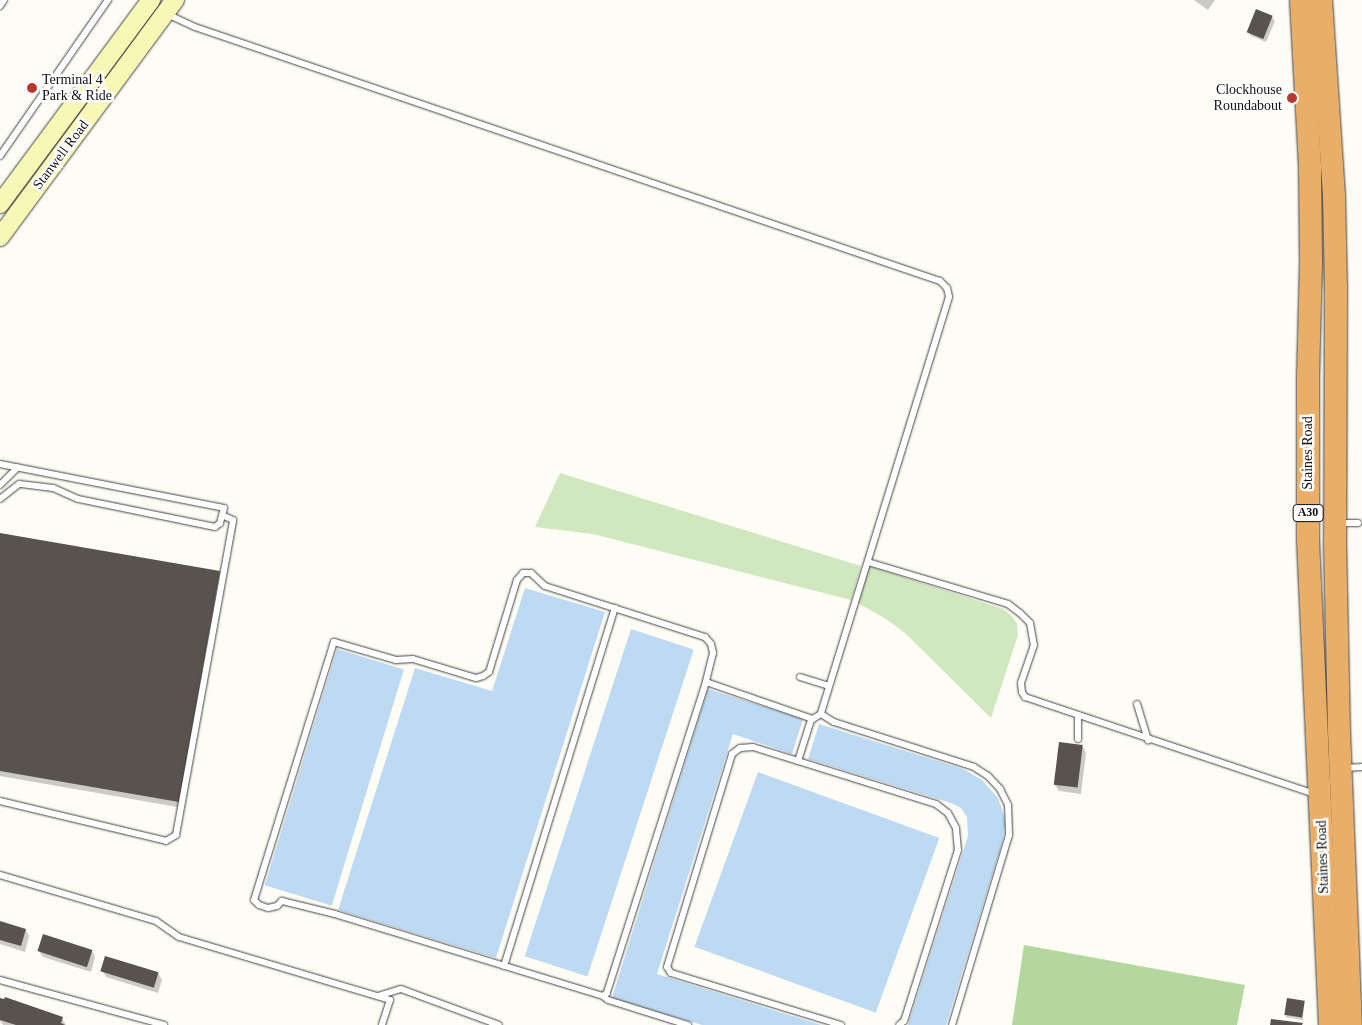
<!DOCTYPE html>
<style>
body{margin:0}
#map{position:relative;width:1362px;height:1025px;overflow:hidden;background:#fefdf5;font-family:Georgia,serif}
div>[style]{position:absolute}
[style*='--x']{left:calc(var(--x)*1px);top:calc(var(--y)*1px);width:calc(var(--w)*1px);rotate:calc(var(--a)*1deg)}
.green>*{inset:0;background:#d1e7c0}
.forest>*{inset:0;background:#b4d7a0}
.water>*{inset:0;background:#bddaf2;transform-origin:0 0}
.shadow>*{inset:0;background:#0003}
.building>*{inset:0;background:#58534e;transform-origin:0 0}
.roads{filter:drop-shadow(0 0 1px #434343) drop-shadow(0 0 1px #434343)}
.lane>*{height:6px;margin:-3px;padding:0 3px;transform-origin:3px;border-radius:3px;background:#fff}
.secondary>*{height:18px;margin:-9px;padding:0 9px;transform-origin:9px;border-radius:9px;background:#f9f7b5}
.highway>*{height:22px;margin:-11px;padding:0 11px;transform-origin:11px;border-radius:11px;background:#e9ae68}
.dots>*{width:14px;height:14px;translate:-50% -50%;box-sizing:border-box;border:2px solid #fff;border-radius:50%}
span{translate:-50% -50%;white-space:nowrap;text-align:center;line-height:1.15;-webkit-text-stroke:5px #fff;paint-order:stroke}
.shield-label span{padding:1px 4px;background:#fff;border:1px solid;border-radius:4px;-webkit-text-stroke-width:0}
.shield-label{font-size:12px;color:#101010;font-weight:700}
.poi-label{font-size:14px;color:#101010}
.left{translate:0 -50%;text-align:left}
.right{translate:-100% -50%;text-align:right}
.street-label{font-size:14px;color:#101010}
</style>
<div id="map">
<div class="green">
<div style="clip-path:polygon(560px 473px,861px 566px,851px 600px,593px 534px,535px 527px)"></div>
<div style="clip-path:polygon(869px 566px,1003px 609px,1012px 616px,1017px 624px,1018px 635px,991px 718px,905px 633px,886px 619px,858px 603px)"></div>
</div>
<div class="forest">
<div style="clip-path:polygon(1024px 945px,1245px 985px,1237px 1025px,1012px 1025px)"></div>
</div>
<div class="water">
<div style="clip-path:polygon(525px 588px,605px 612px,496px 958px,338px 910px,415px 668px,492px 691px)"></div>
<div style="left:631px;top:629px;width:66px;height:344px;rotate:18deg"></div>
<div style="left:337px;top:649px;width:70px;height:247px;rotate:17deg"></div>
<div style="clip-path:polygon(708px 689px,803px 719px,792px 754px,733px 734px,657px 974px,821px 1025px,702px 1025px,612px 998px)"></div>
<div style="clip-path:polygon(819px 724px,963px 769px,982px 780px,998px 798px,1006px 822px,1002px 843px,946px 1025px,908px 1025px,968px 836px,967px 817px,961px 808px,951px 803px,808px 759px)"></div>
<div style="left:758px;top:772px;width:193px;height:186px;rotate:20deg"></div>
</div>
<div class="shadow">
<div style="clip-path:polygon(1194px 0,1215px 0,1208px 10px)"></div>
<div style="clip-path:polygon(1272px 17px,1275px 21px,1266px 42px,1251px 36px,1248px 32px)"></div>
<div style="clip-path:polygon(0 535px,219px 572px,222px 579px,183px 808px,0 776px)"></div>
<div style="clip-path:polygon(1083px 747px,1086px 753px,1081px 794px,1059px 791px,1055px 785px)"></div>
<div style="clip-path:polygon(0 922px,26px 930px,29px 936px,25px 952px,0 944px)"></div>
<div style="clip-path:polygon(39px 951px,92px 951px,95px 957px,91px 972px,43px 957px)"></div>
<div style="clip-path:polygon(102px 970px,158px 973px,162px 980px,158px 993px,106px 977px)"></div>
<div style="clip-path:polygon(0 999px,62px 1018px,66px 1025px,3px 1025px,0 1021px)"></div>
<div style="clip-path:polygon(1304px 1002px,1303px 1020px,1286px 1017px,1285px 1015px)"></div>
</div>
<div class="building">
<div style="left:1256px;top:9px;width:18px;height:25px;rotate:22deg"></div>
<div style="clip-path:polygon(0 533px,220px 571px,179px 802px,0 771px)"></div>
<div style="left:1059px;top:742px;width:24px;height:43px;rotate:7deg"></div>
<div style="clip-path:polygon(0 921px,26px 929px,21px 946px,0 940px)"></div>
<div style="left:43px;top:934px;width:52px;height:18px;rotate:18deg"></div>
<div style="left:105px;top:956px;width:56px;height:16px;rotate:17deg"></div>
<div style="clip-path:polygon(5px 997px,63px 1017px,61px 1023px,65px 1025px,16px 1025px,0 1020px,0 998px,4px 999px)"></div>
<div style="left:1287px;top:998px;width:18px;height:17px;rotate:9deg"></div>
<div style="clip-path:polygon(1271px 1019px,1303px 1023px,1302px 1025px,1270px 1025px)"></div>
</div>
<div class="roads">
<div class="lane">
<div style="--x:0;--y:6;--w:7;--a:-56"></div>
<div style="--x:167;--y:14;--w:31;--a:25"></div>
<div style="--x:195;--y:27;--w:787;--a:18.83"></div>
<div style="--x:940;--y:281;--w:10;--a:45"></div>
<div style="--x:947;--y:288;--w:9;--a:77"></div>
<div style="--x:949;--y:297;--w:436;--a:107.1"></div>
<div style="--x:821;--y:714;--w:12;--a:149"></div>
<div style="--x:811;--y:720;--w:43;--a:107.6"></div>
<div style="--x:0;--y:156;--w:190;--a:-55.3"></div>
<div style="--x:0;--y:464;--w:228;--a:11.1"></div>
<div style="--x:224;--y:508;--w:16;--a:105"></div>
<div style="--x:220;--y:523;--w:6;--a:141"></div>
<div style="--x:215;--y:527;--w:140;--a:-168.4"></div>
<div style="--x:78;--y:499;--w:27;--a:-156"></div>
<div style="--x:53;--y:488;--w:34;--a:-173"></div>
<div style="--x:19;--y:484;--w:24;--a:142"></div>
<div style="--x:0;--y:485;--w:25;--a:-45"></div>
<div style="--x:1338;--y:523;--w:20;--a:0"></div>
<div style="--x:868;--y:562;--w:146;--a:16.7"></div>
<div style="--x:1008;--y:604;--w:15;--a:37"></div>
<div style="--x:1020;--y:613;--w:14;--a:45"></div>
<div style="--x:1030;--y:623;--w:22;--a:80"></div>
<div style="--x:1034;--y:645;--w:40;--a:108.9"></div>
<div style="--x:1021;--y:683;--w:9;--a:84"></div>
<div style="--x:1022;--y:692;--w:6;--a:59"></div>
<div style="--x:1025;--y:697;--w:306;--a:18.5"></div>
<div style="--x:800;--y:677;--w:30;--a:17"></div>
<div style="--x:706;--y:682;--w:326;--a:107.7"></div>
<div style="--x:607;--y:993;--w:5;--a:143"></div>
<div style="--x:603;--y:996;--w:280;--a:-163"></div>
<div style="--x:335;--y:914;--w:55;--a:-166.2"></div>
<div style="--x:282;--y:901;--w:7;--a:135"></div>
<div style="--x:277;--y:906;--w:9;--a:167"></div>
<div style="--x:268;--y:908;--w:9;--a:-162"></div>
<div style="--x:259;--y:905;--w:7;--a:-135"></div>
<div style="--x:254;--y:900;--w:270;--a:-72.8"></div>
<div style="--x:334;--y:642;--w:65;--a:16.2"></div>
<div style="--x:396;--y:660;--w:17;--a:-3"></div>
<div style="--x:413;--y:659;--w:66;--a:16.8"></div>
<div style="--x:476;--y:678;--w:7;--a:-16"></div>
<div style="--x:483;--y:676;--w:7;--a:-34"></div>
<div style="--x:489;--y:672;--w:96;--a:-73.1"></div>
<div style="--x:517;--y:580;--w:9;--a:-49"></div>
<div style="--x:523;--y:573;--w:8;--a:0"></div>
<div style="--x:531;--y:573;--w:19;--a:43"></div>
<div style="--x:545;--y:586;--w:168;--a:17.7"></div>
<div style="--x:705;--y:637;--w:9;--a:49"></div>
<div style="--x:711;--y:644;--w:9;--a:77"></div>
<div style="--x:713;--y:653;--w:30;--a:104"></div>
<div style="--x:706;--y:682;--w:113;--a:19.1"></div>
<div style="--x:1137;--y:704;--w:38;--a:73"></div>
<div style="--x:821;--y:714;--w:15;--a:32"></div>
<div style="--x:834;--y:722;--w:147;--a:17.8"></div>
<div style="--x:974;--y:767;--w:17;--a:33"></div>
<div style="--x:988;--y:776;--w:18;--a:47"></div>
<div style="--x:1000;--y:789;--w:18;--a:63"></div>
<div style="--x:1008;--y:805;--w:30;--a:88"></div>
<div style="--x:1009;--y:835;--w:198;--a:106.7"></div>
<div style="--x:1078;--y:715;--w:24;--a:90"></div>
<div style="--x:1345;--y:768;--w:17;--a:-3"></div>
<div style="--x:0;--y:801;--w:171;--a:13.5"></div>
<div style="--x:166;--y:841;--w:12;--a:-31"></div>
<div style="--x:176;--y:835;--w:320;--a:-79.7"></div>
<div style="--x:233;--y:520;--w:12;--a:-156"></div>
<div style="--x:0;--y:875;--w:163;--a:16.4"></div>
<div style="--x:156;--y:921;--w:28;--a:35"></div>
<div style="--x:179;--y:937;--w:220;--a:16.6"></div>
<div style="--x:390;--y:1000;--w:26;--a:108"></div>
<div style="--x:504;--y:966;--w:375;--a:-72.8"></div>
<div style="--x:0;--y:980;--w:170;--a:15.3"></div>
<div style="--x:378;--y:996;--w:24;--a:-17"></div>
<div style="--x:401;--y:989;--w:104;--a:20.2"></div>
<div style="--x:603;--y:996;--w:6;--a:39"></div>
<div style="--x:608;--y:1000;--w:84;--a:17.4"></div>
<div style="--x:841;--y:1025;--w:178;--a:-163"></div>
<div style="--x:671;--y:973;--w:7;--a:-124"></div>
<div style="--x:667;--y:967;--w:223;--a:-73"></div>
<div style="--x:732;--y:754;--w:10;--a:-37"></div>
<div style="--x:740;--y:748;--w:13;--a:-4"></div>
<div style="--x:753;--y:747;--w:47;--a:17.3"></div>
<div style="--x:798;--y:761;--w:145;--a:17.3"></div>
<div style="--x:936;--y:804;--w:15;--a:37"></div>
<div style="--x:948;--y:813;--w:17;--a:62"></div>
<div style="--x:956;--y:828;--w:22;--a:85"></div>
<div style="--x:958;--y:850;--w:179;--a:107.5"></div>
<div style="--x:904;--y:1021;--w:6;--a:141"></div>
</div>
<div class="secondary">
<div style="--x:0;--y:204;--w:254;--a:-53.5"></div>
<div style="--x:0;--y:237;--w:295;--a:-53.6"></div>
</div>
<div class="highway">
<div style="--x:1301;--y:0;--w:167;--a:86.9"></div>
<div style="--x:1310;--y:167;--w:96;--a:89.4"></div>
<div style="--x:1311;--y:263;--w:111;--a:91.5"></div>
<div style="--x:1308;--y:374;--w:166;--a:90"></div>
<div style="--x:1308;--y:540;--w:485;--a:87.4"></div>
<div style="--x:1321;--y:0;--w:195;--a:86.2"></div>
<div style="--x:1334;--y:195;--w:92;--a:88.8"></div>
<div style="--x:1336;--y:287;--w:254;--a:90.2"></div>
<div style="--x:1335;--y:541;--w:190;--a:88.8"></div>
<div style="--x:1339;--y:731;--w:294;--a:87.7"></div>
</div>
</div>
<div class="dots">
<div style="left:32px;top:88px;background:#b73732"></div>
<div style="left:1292px;top:98px;background:#b73732"></div>
</div>
<div class="shield-label">
<span style="left:1308px;top:513px">A30</span>
</div>
<div class="poi-label">
<span class="left" style="left:42px;top:88px">Terminal 4<br>Park &amp; Ride</span>
<span class="right" style="left:1282px;top:98px">Clockhouse<br>Roundabout</span>
</div>
<div class="street-label">
<span style="left:61px;top:155px;rotate:-53deg">Stanwell Road</span>
<span style="left:1308px;top:453px;rotate:-90deg">Staines Road</span>
<span style="left:1323px;top:857px;rotate:-92deg">Staines Road</span>
</div>
</div>
